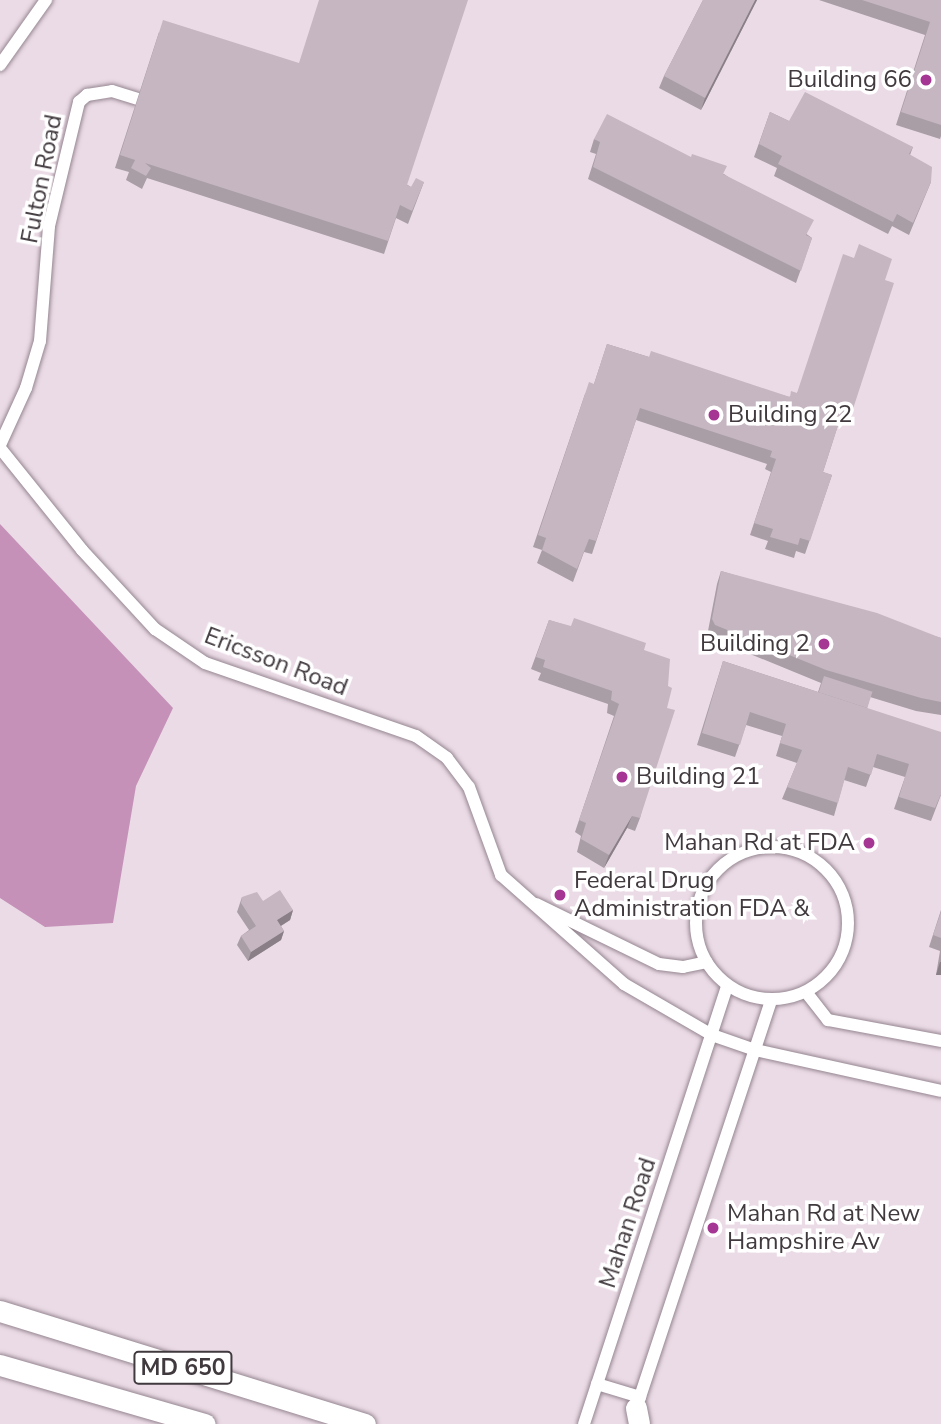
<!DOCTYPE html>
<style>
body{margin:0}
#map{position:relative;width:941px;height:1424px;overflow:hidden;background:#ebdbe6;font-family:"Nunito Sans",sans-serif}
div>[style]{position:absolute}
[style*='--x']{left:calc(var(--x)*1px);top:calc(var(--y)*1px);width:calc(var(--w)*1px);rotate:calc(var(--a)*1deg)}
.forest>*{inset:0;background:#c591b8}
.roads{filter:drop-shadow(0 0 2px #958691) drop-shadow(0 0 2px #958691)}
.minor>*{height:12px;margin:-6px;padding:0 6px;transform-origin:6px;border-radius:6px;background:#fff}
.minor>.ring{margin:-6px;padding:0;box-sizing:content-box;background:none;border:12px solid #fff;border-radius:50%}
.primary>*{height:21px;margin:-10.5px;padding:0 10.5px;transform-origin:10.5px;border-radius:10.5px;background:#fff}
.wall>*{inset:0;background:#a99da6}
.shaded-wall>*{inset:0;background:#8a7f87}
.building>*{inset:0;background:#c5b6c1;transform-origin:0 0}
.dots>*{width:19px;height:19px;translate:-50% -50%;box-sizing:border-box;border:4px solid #fff;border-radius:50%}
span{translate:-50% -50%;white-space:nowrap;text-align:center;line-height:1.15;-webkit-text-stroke:7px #fff;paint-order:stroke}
.shield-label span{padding:2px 5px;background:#fff;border:2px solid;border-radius:5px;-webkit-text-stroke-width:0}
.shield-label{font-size:23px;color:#40393e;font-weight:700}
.poi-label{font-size:24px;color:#40393e}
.right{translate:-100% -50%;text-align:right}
.left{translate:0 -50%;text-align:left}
.street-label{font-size:24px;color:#40393e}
</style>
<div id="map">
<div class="forest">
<div style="clip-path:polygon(0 524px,173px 708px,136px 786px,113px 923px,45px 927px,0 898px)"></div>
</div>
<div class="roads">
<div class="minor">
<div style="--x:0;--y:65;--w:80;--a:-54.7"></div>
<div style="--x:0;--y:445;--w:63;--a:-65.5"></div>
<div style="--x:26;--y:388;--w:49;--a:-73.4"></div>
<div style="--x:40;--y:341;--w:115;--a:-85.5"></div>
<div style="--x:49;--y:226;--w:128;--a:-76.4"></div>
<div style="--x:79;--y:102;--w:11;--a:-41"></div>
<div style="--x:87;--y:95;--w:25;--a:-9"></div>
<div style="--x:112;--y:91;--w:27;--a:17"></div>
<div style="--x:0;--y:448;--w:131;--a:51.2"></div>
<div style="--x:82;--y:550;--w:108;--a:47.3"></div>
<div style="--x:155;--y:629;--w:60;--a:34.2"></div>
<div style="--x:205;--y:663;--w:223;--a:19.1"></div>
<div style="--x:416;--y:736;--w:38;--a:35"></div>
<div style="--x:447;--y:758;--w:36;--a:53"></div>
<div style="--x:469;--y:787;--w:94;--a:70"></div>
<div style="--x:501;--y:875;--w:164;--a:41.5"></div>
<div style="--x:624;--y:984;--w:102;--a:30.1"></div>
<div style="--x:712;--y:1035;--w:46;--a:19.2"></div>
<div style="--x:755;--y:1050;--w:190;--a:12.4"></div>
<div class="ring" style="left:696px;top:847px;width:140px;height:140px"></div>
<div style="--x:536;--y:904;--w:137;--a:26"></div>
<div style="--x:659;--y:964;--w:24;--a:7"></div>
<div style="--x:683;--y:967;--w:24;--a:-12"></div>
<div style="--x:806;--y:992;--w:36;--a:52"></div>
<div style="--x:828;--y:1020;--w:115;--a:10.5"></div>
<div style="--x:597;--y:1384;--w:45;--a:16.8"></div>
<div style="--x:635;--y:1412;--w:434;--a:-71.7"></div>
<div style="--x:584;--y:1424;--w:461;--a:-71.9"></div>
</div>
<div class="primary">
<div style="--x:0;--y:1311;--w:382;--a:17.2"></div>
<div style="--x:0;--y:1365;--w:213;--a:16.1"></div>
<div style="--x:636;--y:1408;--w:16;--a:79"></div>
</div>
</div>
<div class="wall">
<div style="clip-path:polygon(703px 0,757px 0,701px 110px,659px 88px,664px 76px)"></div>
<div style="clip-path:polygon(819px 0,941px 0,941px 136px,940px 139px,896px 125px,925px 35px)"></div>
<div style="clip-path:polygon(159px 32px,411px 187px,424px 182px,408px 224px,396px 218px,384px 254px,147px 178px,142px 189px,126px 180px,129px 172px,115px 168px)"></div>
<div style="clip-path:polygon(770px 112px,789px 121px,913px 147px,910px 155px,931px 182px,909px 235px,892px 226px,888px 234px,774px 176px,777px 168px,754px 157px)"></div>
<div style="clip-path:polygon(594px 139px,724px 174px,812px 238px,796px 283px,588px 179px,596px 154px,590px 152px)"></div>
<div style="clip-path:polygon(885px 280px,852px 412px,847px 425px,839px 422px,823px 472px,832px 475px,805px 554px,796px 551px,794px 558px,765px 549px,768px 541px,750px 535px,771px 472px,765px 469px,767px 464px,636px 420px,592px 554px,584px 552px,573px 582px,537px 563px,542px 550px,533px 547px,585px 394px,594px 384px,607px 344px,649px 357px,789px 397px,797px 393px)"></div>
<div style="clip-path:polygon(721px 571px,941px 638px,941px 715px,916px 711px,870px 697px,867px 708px,941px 795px,931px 821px,894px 809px,905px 777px,873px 767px,866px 787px,844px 780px,834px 816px,782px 799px,797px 763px,776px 756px,782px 736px,746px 725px,735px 757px,697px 745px,723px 661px,818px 692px,821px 683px,711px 638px,708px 631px,717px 584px)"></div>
<div style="clip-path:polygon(549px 620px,644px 650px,667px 708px,640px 818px,635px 831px,627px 828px,604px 868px,577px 852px,581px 836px,575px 832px,614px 716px,607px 713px,608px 704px,538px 680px,541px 673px,531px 669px)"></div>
<div style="clip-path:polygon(242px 897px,263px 901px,293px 910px,290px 920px,281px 926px,284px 931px,281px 940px,248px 961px,237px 945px,241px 936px,249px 930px,237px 912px)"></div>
<div style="clip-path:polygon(941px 910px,941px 975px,936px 975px,940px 951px,929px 947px)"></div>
</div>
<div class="shaded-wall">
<div style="clip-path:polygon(755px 0,757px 0,701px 110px,705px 98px)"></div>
<div style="clip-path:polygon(632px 816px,627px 828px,604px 868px,609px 855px)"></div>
<div style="clip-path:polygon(293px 910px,290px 920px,274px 930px,277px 920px)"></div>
<div style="clip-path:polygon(284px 931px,281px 940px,248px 961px,251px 952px)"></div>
<div style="clip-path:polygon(940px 962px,941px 962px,941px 975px,936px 975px)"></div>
</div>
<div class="building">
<div style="clip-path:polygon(319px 0,468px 0,407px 185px,411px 187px,416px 178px,424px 182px,412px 211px,400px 205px,388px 241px,145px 163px,151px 168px,146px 176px,131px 168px,135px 160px,120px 155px,163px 20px,299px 63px)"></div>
<div style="clip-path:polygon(703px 0,755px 0,705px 98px,664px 76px)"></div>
<div style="clip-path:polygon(862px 0,941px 0,941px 125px,901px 112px,930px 22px)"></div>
<div style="clip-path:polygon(805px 92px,913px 147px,909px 154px,932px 167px,931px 182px,913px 223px,897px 214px,893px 222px,778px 164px,782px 156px,759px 144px,770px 112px,789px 121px)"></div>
<div style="clip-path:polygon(607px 114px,691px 157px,692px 154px,727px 166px,723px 174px,814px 220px,806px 235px,812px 238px,801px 271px,593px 167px,600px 142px,594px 139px)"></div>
<div style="clip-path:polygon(859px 244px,892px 259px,885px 280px,894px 283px,852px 412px,843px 410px,823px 472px,832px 475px,810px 541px,800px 538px,798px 545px,770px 537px,773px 529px,754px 523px,776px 459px,770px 457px,772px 451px,640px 408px,596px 541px,589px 539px,577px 569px,542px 550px,546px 538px,538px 535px,589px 382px,594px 384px,607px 344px,649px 357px,651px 351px,790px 397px,791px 391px,797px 393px,843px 254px,854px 258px)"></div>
<div style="clip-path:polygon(721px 571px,877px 613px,941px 638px,941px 702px,921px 698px,826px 670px,715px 625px,712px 619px)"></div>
<div style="clip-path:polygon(574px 618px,646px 643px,644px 650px,670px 659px,668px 686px,672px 688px,667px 708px,675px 710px,640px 818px,632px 816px,609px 855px,581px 839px,586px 823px,579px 820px,619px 704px,611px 700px,612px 691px,543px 667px,545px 660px,536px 657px,549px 620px,571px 626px)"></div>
<div style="clip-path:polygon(723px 661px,941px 732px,941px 794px,935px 808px,899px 797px,909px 764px,877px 754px,871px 775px,848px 767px,838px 803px,787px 787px,802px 750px,780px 743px,786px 724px,750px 712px,740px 745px,702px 733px)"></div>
<div style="left:824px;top:676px;width:51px;height:17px;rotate:18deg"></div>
<div style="clip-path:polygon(280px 890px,293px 910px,277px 920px,284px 931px,251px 952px,241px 936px,256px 926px,241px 903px,242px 897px,257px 892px,263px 901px)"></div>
<div style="clip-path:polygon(941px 912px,941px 938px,933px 935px)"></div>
</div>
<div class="dots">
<div style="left:926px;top:80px;background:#a63693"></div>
<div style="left:714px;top:415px;background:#a63693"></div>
<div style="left:824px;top:644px;background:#a63693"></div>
<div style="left:622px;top:777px;background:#a63693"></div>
<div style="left:869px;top:843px;background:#a63693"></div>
<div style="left:560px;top:895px;background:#a63693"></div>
<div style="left:713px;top:1228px;background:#a63693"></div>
</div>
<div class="shield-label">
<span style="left:183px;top:1368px">MD 650</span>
</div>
<div class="poi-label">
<span class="right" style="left:912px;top:80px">Building 66</span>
<span class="left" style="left:728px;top:415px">Building 22</span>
<span class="right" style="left:810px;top:644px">Building 2</span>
<span class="left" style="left:636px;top:777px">Building 21</span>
<span class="right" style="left:855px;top:843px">Mahan Rd at FDA</span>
<span class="left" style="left:574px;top:895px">Federal Drug<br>Administration FDA &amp;</span>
<span class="left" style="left:727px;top:1228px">Mahan Rd at New<br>Hampshire Av</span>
</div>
<div class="street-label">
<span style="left:42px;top:179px;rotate:-79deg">Fulton Road</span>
<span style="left:276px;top:662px;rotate:21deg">Ericsson Road</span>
<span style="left:628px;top:1223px;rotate:-72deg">Mahan Road</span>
</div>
</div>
